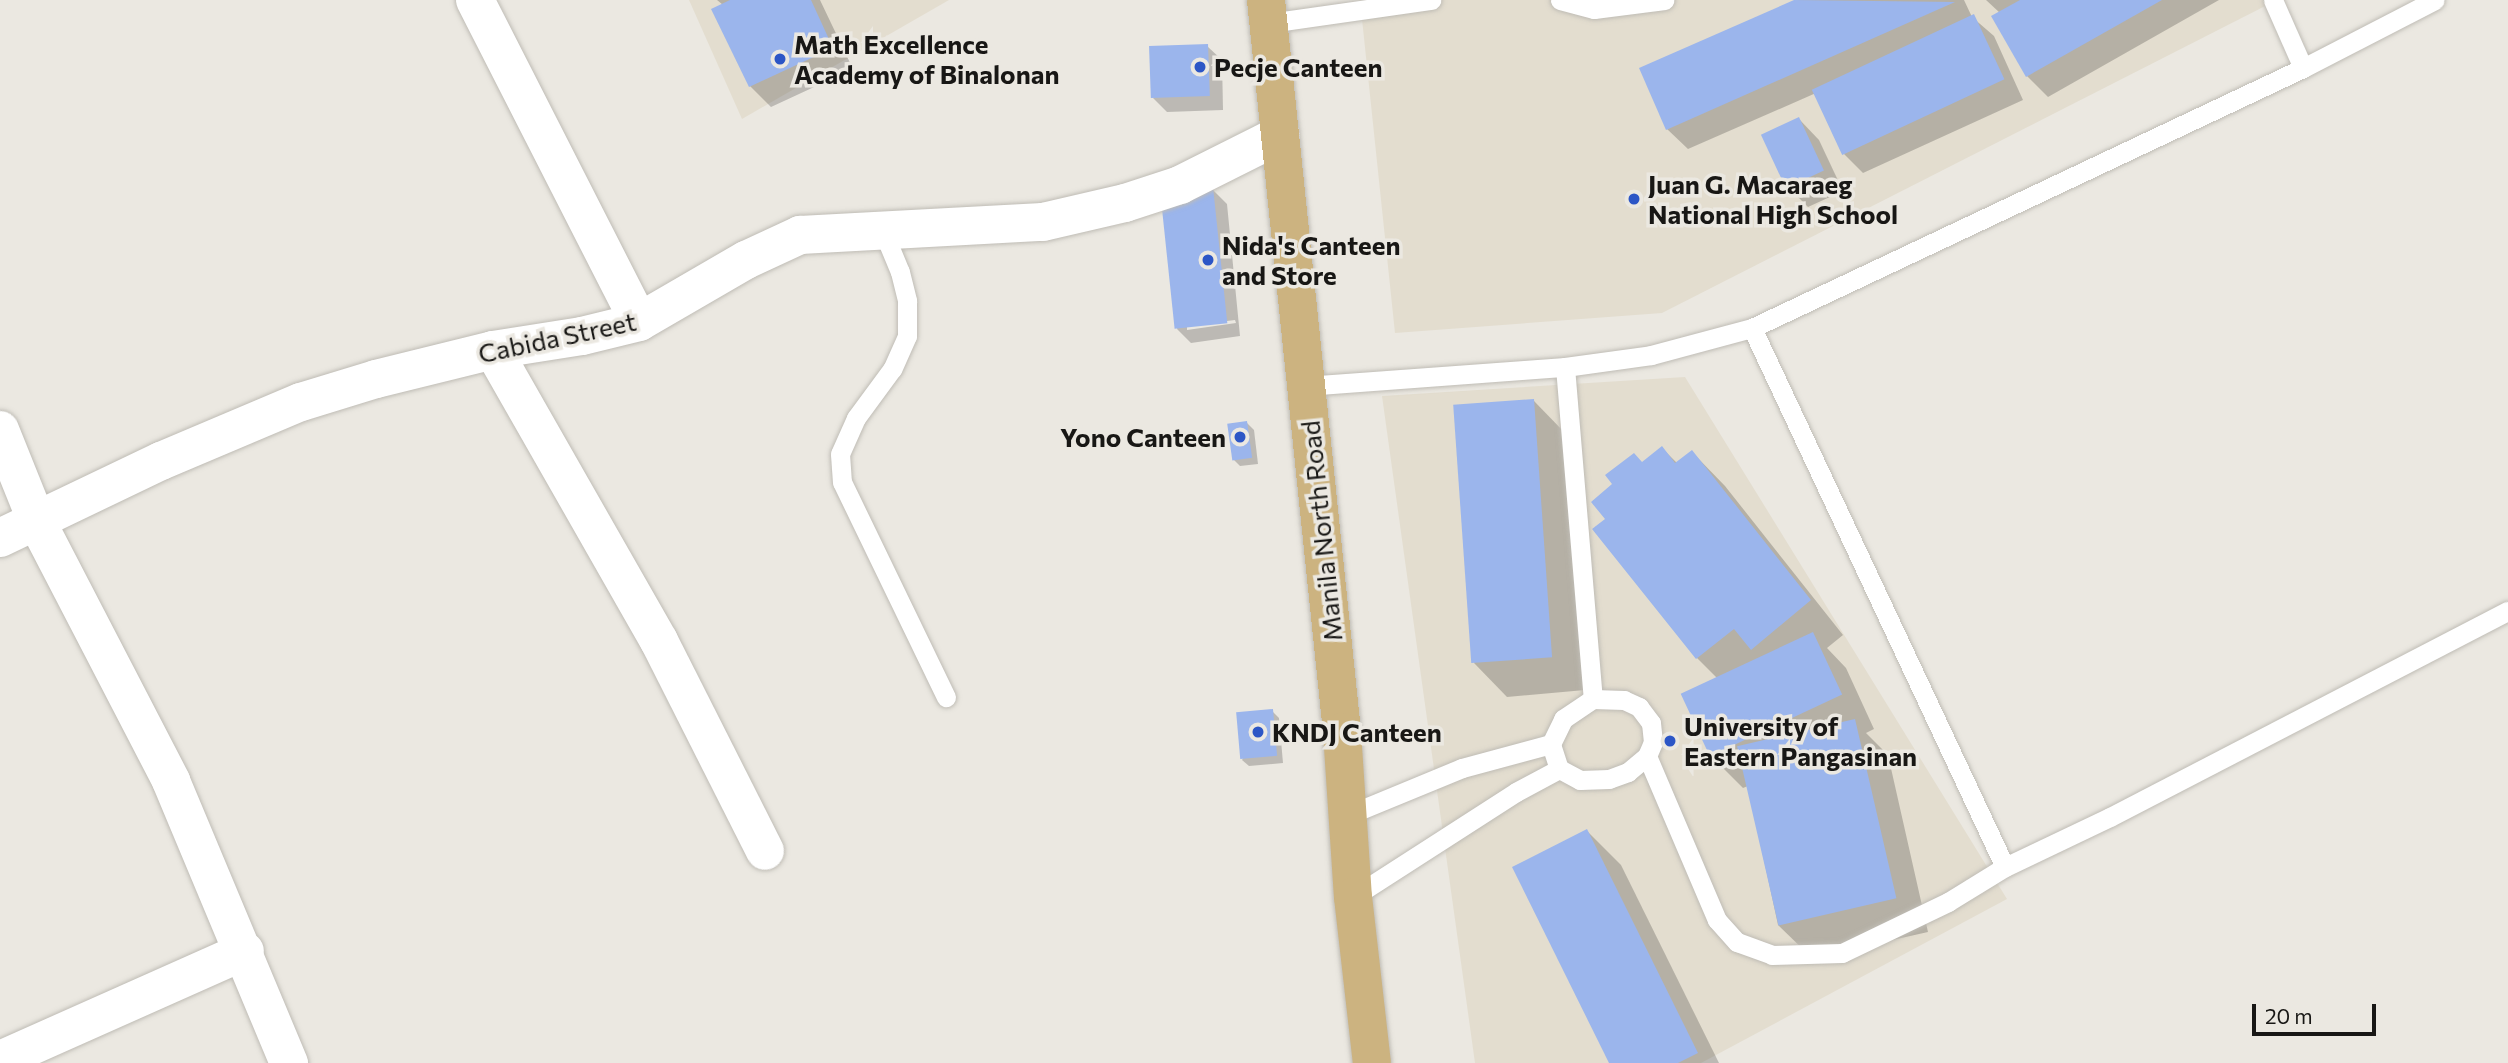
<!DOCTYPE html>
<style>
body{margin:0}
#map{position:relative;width:2508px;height:1063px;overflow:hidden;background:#ebe8e1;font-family:Commissioner,sans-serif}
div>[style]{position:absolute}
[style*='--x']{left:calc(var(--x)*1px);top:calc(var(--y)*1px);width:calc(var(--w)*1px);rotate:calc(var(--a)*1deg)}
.built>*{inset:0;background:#e3ddcf}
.shadow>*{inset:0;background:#0003}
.building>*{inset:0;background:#9bb5ec;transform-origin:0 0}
.roads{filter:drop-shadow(0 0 2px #bfbcb5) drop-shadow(0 0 2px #bfbcb5)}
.service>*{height:19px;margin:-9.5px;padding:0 9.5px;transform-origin:9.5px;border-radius:9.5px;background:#fff}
.minor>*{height:38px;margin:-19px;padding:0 19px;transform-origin:19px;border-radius:19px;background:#fff}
.trunk>*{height:38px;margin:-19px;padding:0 19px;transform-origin:19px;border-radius:19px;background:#ccb380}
.dots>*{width:19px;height:19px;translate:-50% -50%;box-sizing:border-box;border:4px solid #ebe8e1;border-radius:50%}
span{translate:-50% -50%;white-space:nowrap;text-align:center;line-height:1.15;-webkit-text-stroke:7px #ebe8e1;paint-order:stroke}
.poi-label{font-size:26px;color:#181715;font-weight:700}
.left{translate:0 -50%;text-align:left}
.right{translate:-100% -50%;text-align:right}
.street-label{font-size:26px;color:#181715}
.scale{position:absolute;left:2252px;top:1004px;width:124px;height:32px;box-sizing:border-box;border:4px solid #181715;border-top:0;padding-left:9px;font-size:21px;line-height:24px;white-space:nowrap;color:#181715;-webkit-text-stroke:5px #ebe8e1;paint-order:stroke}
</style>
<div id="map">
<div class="built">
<div style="clip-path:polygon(689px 0,949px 0,742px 119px)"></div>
<div style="clip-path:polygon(1360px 0,2277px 0,1662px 313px,1395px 333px)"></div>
<div style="clip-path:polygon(1685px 377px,2007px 899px,1701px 1063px,1475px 1063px,1382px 396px)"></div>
</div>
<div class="shadow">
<div style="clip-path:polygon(717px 0,820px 0,853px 69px,771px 107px,750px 86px,723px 5px)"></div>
<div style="clip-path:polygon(1798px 0,1964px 0,1972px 17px,1994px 36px,2023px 100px,1863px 173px,1842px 152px,1816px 93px,1688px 149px,1667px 129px,1641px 69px)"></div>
<div style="clip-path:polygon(1986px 0,2219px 0,2048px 97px,2027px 76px,1994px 17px,2000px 13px)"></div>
<div style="clip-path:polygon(1207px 46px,1222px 60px,1223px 110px,1167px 112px,1153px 98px)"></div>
<div style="clip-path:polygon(1799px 119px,1819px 140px,1843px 191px,1808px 207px,1787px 186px,1763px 135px)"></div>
<div style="clip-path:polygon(evenodd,1212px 189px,1227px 204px,1240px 336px,1191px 343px,1177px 329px,1212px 189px,1235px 320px,1236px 323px,1187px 330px,1187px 326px,1235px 320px)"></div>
<div style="clip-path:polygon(1534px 401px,1567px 435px,1585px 690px,1507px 697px,1474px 663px)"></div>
<div style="clip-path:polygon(1247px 423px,1254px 430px,1258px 464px,1240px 466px,1233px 459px)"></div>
<div style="clip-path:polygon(1662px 448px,1677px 463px,1692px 452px,1725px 486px,1843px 635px,1827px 648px,1846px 668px,1874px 729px,1866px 733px,1888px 755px,1928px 932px,1812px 958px,1778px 925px,1748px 786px,1743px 788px,1710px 755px,1717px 678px,1697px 658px,1608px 519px,1642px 464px)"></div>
<div style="clip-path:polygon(1272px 711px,1279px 718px,1283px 763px,1249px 766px,1242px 760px)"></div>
<div style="clip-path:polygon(1587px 831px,1621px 865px,1719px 1063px,1611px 1063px)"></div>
</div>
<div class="building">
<div style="clip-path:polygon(730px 0,811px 0,833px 48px,749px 87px,711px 9px)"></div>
<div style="clip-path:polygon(1794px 0,1955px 2px,1666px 130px,1639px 68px)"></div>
<div style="clip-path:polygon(2020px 0,2162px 0,2026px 77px,1991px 16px)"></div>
<div style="left:1974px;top:14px;width:72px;height:179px;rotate:65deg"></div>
<div style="left:1208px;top:44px;width:52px;height:59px;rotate:88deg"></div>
<div style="left:1799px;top:117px;width:59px;height:42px;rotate:65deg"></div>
<div style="left:1213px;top:187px;width:137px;height:53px;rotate:84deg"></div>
<div style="left:1534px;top:399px;width:259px;height:81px;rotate:86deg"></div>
<div style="left:1247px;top:421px;width:37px;height:20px;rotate:82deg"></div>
<div style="clip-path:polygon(1662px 446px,1675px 463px,1692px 450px,1811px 600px,1751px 650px,1734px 629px,1696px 659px,1592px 529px,1605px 519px,1591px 502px,1612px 484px,1605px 475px,1634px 453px,1642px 462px)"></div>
<div style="left:1813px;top:632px;width:69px;height:146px;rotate:65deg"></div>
<div style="left:1273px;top:709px;width:47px;height:37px;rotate:85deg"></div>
<div style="left:1855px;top:719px;width:184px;height:121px;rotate:77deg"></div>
<div style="clip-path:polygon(1587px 829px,1698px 1053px,1678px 1063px,1609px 1063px,1512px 867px)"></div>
</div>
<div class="roads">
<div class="service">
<div style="--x:1560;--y:0;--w:35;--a:15"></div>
<div style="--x:1594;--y:9;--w:71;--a:-7.3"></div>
<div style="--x:2273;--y:0;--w:74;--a:66.2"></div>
<div style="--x:1269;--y:23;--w:164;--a:-8.1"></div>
<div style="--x:883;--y:231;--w:44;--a:67.5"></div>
<div style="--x:900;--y:272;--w:30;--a:76"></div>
<div style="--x:907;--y:301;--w:35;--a:90"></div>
<div style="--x:907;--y:336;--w:36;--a:114"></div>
<div style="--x:892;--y:369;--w:61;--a:126.3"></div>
<div style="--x:856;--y:418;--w:39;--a:114"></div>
<div style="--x:840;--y:454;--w:28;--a:86"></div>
<div style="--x:842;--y:482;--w:239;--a:64.2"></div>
<div style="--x:1752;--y:328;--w:595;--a:64.86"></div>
<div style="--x:2005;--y:867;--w:116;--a:-25.5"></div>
<div style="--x:2110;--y:817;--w:448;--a:-27.4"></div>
<div style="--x:1565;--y:367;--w:333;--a:85.2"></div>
<div style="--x:1305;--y:386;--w:261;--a:-4.2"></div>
<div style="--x:1565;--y:367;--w:87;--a:-7.9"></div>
<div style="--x:1651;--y:355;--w:105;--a:-15"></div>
<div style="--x:1752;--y:328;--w:609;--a:-25.26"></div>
<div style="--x:2303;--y:68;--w:148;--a:-27.3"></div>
<div style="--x:1593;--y:699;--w:31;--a:2"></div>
<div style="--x:1624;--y:700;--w:17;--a:25"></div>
<div style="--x:1639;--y:707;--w:20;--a:53"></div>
<div style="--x:1651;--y:723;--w:19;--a:84"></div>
<div style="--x:1653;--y:742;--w:15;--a:113"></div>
<div style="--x:1647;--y:756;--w:25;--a:140"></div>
<div style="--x:1628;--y:772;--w:20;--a:160"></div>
<div style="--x:1609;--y:779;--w:29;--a:178"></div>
<div style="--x:1580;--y:780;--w:24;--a:-152"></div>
<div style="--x:1559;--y:769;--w:26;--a:-108"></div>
<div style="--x:1551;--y:744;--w:28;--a:-64"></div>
<div style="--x:1563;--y:719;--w:36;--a:-34"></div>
<div style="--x:1647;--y:756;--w:178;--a:66.9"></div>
<div style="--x:1717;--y:920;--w:30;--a:48"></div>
<div style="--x:1737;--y:942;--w:37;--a:20"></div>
<div style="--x:1772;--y:955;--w:70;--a:-1.6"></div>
<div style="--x:1842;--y:953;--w:118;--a:-25.7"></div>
<div style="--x:1948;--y:902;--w:67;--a:-31.6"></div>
<div style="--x:1348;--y:815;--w:123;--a:-22.4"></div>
<div style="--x:1462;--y:768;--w:92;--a:-15.1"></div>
<div style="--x:1353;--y:897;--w:194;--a:-32.8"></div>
<div style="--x:1516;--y:792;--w:49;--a:-28.1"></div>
</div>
<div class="minor">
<div style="--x:475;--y:0;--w:361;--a:63"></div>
<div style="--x:493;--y:350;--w:335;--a:60.3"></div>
<div style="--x:659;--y:641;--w:235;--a:63.2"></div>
<div style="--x:0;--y:430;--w:99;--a:68.1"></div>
<div style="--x:37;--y:522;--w:292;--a:62.6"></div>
<div style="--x:171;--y:781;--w:306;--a:67.3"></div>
<div style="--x:0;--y:538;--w:178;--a:-25.6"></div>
<div style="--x:161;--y:461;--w:152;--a:-22.9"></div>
<div style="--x:301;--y:402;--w:78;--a:-17"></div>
<div style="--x:376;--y:379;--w:121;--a:-13.9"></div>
<div style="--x:493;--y:350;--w:90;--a:-8.9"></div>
<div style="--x:582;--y:336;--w:59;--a:-13.8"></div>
<div style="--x:639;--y:322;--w:124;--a:-30.1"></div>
<div style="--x:746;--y:260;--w:60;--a:-24.8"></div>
<div style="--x:800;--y:235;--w:243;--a:-3.1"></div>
<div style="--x:1043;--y:222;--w:84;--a:-13"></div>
<div style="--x:1125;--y:203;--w:58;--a:-18.1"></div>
<div style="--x:1180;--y:185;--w:112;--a:-26.6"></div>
<div style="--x:0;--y:1060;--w:268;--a:-24"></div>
</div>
<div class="trunk">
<div style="--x:1266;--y:0;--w:736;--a:84.07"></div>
<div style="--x:1342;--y:732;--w:165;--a:86.2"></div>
<div style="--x:1353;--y:897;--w:167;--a:83.5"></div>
</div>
</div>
<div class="dots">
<div style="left:780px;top:59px;background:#2c56c6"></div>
<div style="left:1200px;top:67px;background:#2c56c6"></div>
<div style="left:1634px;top:199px;background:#2c56c6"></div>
<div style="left:1208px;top:260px;background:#2c56c6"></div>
<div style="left:1240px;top:437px;background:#2c56c6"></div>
<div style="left:1258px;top:732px;background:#2c56c6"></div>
<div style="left:1670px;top:741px;background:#2c56c6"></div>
</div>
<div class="poi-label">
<span class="left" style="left:794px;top:59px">Math Excellence<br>Academy of Binalonan</span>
<span class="left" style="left:1214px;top:67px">Pecje Canteen</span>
<span class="left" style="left:1648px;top:199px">Juan G. Macaraeg<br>National High School</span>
<span class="left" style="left:1222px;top:260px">Nida's Canteen<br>and Store</span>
<span class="right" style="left:1226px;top:437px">Yono Canteen</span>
<span class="left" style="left:1684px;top:741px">University of<br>Eastern Pangasinan</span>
<span class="left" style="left:1272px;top:732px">KNDJ Canteen</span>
</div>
<div class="street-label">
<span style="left:557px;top:337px;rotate:-12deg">Cabida Street</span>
<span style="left:1321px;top:531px;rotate:-96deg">Manila North Road</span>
</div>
<div class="scale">20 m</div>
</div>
